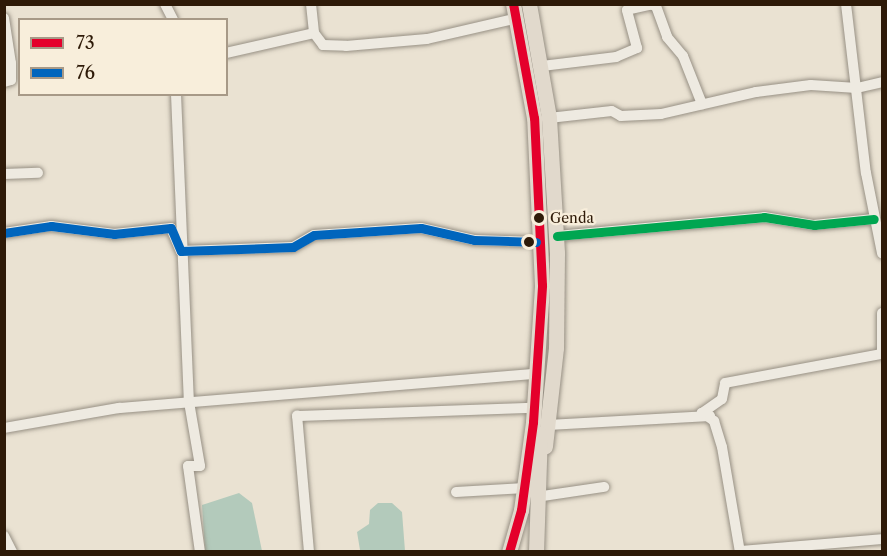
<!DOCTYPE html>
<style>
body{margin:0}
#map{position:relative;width:887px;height:556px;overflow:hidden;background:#eae2d2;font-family:"Libre Caslon Text",serif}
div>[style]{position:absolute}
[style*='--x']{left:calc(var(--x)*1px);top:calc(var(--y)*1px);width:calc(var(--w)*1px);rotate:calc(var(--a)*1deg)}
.water>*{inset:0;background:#b3cabb}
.roads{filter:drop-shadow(0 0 2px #979084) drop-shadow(0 0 2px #979084)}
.minor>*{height:10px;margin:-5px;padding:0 5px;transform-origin:5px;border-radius:5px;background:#eeeae1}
.highway>*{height:15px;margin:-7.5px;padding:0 7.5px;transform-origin:7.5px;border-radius:7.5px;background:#e1d9cc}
.bus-1>*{height:9px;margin:-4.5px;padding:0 4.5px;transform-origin:4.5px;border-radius:4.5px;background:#e4002b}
.bus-2>*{height:9px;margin:-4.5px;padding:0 4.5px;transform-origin:4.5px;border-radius:4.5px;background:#0065bd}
.bus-3>*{height:9px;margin:-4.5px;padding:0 4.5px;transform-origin:4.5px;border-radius:4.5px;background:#00a651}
.dots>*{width:16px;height:16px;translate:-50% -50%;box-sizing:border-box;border:3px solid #f8eedb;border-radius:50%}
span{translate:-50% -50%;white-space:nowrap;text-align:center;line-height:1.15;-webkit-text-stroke:4.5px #f8eedb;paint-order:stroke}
.bus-label{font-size:14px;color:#2e1a08}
.left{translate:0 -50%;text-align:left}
.frame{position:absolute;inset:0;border:6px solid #2e1a08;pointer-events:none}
.legend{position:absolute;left:18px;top:18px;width:210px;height:78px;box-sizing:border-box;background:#f8eedb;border:2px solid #a79987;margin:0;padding:8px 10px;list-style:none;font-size:18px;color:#2e1a08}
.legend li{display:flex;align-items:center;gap:12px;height:30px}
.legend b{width:30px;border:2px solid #a79987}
</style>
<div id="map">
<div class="water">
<div style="clip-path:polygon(239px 493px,252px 503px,262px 551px,205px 551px,202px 505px)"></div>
<div style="clip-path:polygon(378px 503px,392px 503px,402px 512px,405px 551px,360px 550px,357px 532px,369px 524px,370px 510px)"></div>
</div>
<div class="roads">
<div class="minor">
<div style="--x:165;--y:4;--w:18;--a:63"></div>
<div style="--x:311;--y:4;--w:29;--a:84"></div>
<div style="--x:648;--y:4;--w:8;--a:14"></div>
<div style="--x:656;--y:6;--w:33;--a:70"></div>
<div style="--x:667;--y:37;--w:25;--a:50"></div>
<div style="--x:683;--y:56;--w:52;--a:68.4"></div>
<div style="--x:846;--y:4;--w:170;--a:83.3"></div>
<div style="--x:866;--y:173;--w:82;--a:78.7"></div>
<div style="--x:4;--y:18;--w:46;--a:81.2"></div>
<div style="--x:11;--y:63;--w:17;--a:90"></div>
<div style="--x:11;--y:80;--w:7;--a:164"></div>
<div style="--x:226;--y:53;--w:90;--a:-12.8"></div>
<div style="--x:314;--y:33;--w:15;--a:53"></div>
<div style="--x:323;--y:45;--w:23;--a:2"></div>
<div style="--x:346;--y:46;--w:81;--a:-4.9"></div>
<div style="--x:427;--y:39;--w:84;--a:-13"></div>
<div style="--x:542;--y:66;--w:75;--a:-6.9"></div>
<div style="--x:616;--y:57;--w:23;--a:-23"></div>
<div style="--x:637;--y:48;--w:39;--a:-105"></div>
<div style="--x:627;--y:10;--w:23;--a:-13"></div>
<div style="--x:176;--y:94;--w:308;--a:87.6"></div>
<div style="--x:189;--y:402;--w:65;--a:80.2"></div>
<div style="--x:200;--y:466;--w:12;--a:180"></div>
<div style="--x:188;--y:466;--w:87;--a:82.1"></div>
<div style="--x:549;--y:118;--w:63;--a:-6.3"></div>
<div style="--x:612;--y:111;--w:10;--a:29"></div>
<div style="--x:621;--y:116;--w:40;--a:-2.9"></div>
<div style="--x:661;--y:114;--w:98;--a:-13"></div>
<div style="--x:756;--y:92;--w:55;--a:-7.3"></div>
<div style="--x:811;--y:85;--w:46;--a:3.7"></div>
<div style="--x:857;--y:88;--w:26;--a:-13"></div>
<div style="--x:4;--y:174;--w:34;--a:-2"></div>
<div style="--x:4;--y:233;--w:48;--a:-8.5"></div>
<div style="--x:51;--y:226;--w:64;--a:7.2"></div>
<div style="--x:114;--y:234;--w:57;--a:-6"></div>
<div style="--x:171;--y:228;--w:25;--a:67"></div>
<div style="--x:181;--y:251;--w:112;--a:-2"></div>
<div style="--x:293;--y:247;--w:24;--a:-30"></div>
<div style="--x:314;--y:235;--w:107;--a:-3.7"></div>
<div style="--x:421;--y:228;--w:54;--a:12.8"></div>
<div style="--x:474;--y:240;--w:62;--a:1.8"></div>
<div style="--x:557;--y:236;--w:208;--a:-5.2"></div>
<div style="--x:764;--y:217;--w:51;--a:9.1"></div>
<div style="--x:814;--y:225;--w:60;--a:-5.7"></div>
<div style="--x:882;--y:313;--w:39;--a:90"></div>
<div style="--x:703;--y:413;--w:14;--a:36"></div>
<div style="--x:714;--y:421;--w:27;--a:73"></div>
<div style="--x:722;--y:447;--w:107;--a:80.3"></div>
<div style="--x:548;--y:425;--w:162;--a:-3.2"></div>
<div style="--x:710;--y:416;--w:9;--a:-159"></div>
<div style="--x:702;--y:413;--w:24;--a:-35"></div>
<div style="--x:722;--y:399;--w:16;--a:-79"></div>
<div style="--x:725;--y:383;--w:160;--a:-10.5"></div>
<div style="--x:4;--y:428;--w:117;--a:-9.9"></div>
<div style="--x:119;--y:408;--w:413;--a:-4.7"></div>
<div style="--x:456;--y:492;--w:69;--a:-3.3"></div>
<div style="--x:536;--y:497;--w:69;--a:-8.4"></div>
<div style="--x:4;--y:536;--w:18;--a:63"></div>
<div style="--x:740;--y:551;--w:143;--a:-4.8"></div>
<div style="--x:309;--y:552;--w:137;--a:-95"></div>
<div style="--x:297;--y:416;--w:231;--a:-2"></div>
</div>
<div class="highway">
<div style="--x:529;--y:4;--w:116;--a:80"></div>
<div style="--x:549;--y:118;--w:135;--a:86.6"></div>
<div style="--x:557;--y:253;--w:95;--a:90.6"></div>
<div style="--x:556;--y:348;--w:99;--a:96.4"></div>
<div style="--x:509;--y:552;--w:44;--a:-74.1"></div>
<div style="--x:521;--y:510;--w:89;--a:-82.2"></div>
<div style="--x:533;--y:422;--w:137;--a:-86.2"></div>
<div style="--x:542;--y:285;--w:167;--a:-92.7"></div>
<div style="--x:534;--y:118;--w:116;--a:-100.4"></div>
<div style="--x:536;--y:552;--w:118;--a:-88.1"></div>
</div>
</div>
<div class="bus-1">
<div style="--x:509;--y:552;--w:44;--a:-74.1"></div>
<div style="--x:521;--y:510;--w:89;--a:-82.2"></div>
<div style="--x:533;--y:422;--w:137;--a:-86.2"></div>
<div style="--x:542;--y:285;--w:167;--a:-92.7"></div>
<div style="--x:534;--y:118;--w:116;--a:-100.4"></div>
</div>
<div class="bus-2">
<div style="--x:4;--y:233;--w:48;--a:-8.5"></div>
<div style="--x:51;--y:226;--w:64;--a:7.2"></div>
<div style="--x:114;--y:234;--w:57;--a:-6"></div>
<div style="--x:171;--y:228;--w:25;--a:67"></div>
<div style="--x:181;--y:251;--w:112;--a:-2"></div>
<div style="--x:293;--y:247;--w:24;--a:-30"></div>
<div style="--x:314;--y:235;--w:107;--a:-3.7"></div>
<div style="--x:421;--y:228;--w:54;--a:12.8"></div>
<div style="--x:474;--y:240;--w:62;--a:1.8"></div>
</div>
<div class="bus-3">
<div style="--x:557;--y:236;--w:208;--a:-5.2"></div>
<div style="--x:764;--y:217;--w:51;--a:9.1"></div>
<div style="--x:814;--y:225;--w:60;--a:-5.7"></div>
</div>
<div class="dots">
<div style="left:539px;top:218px;background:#2e1a08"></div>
<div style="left:529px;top:242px;background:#2e1a08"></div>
</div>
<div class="bus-label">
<span class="left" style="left:550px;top:218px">Genda</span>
</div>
<div class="frame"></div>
<ul class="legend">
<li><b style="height:8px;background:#e4002b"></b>73</li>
<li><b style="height:8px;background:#0065bd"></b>76</li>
</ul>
</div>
